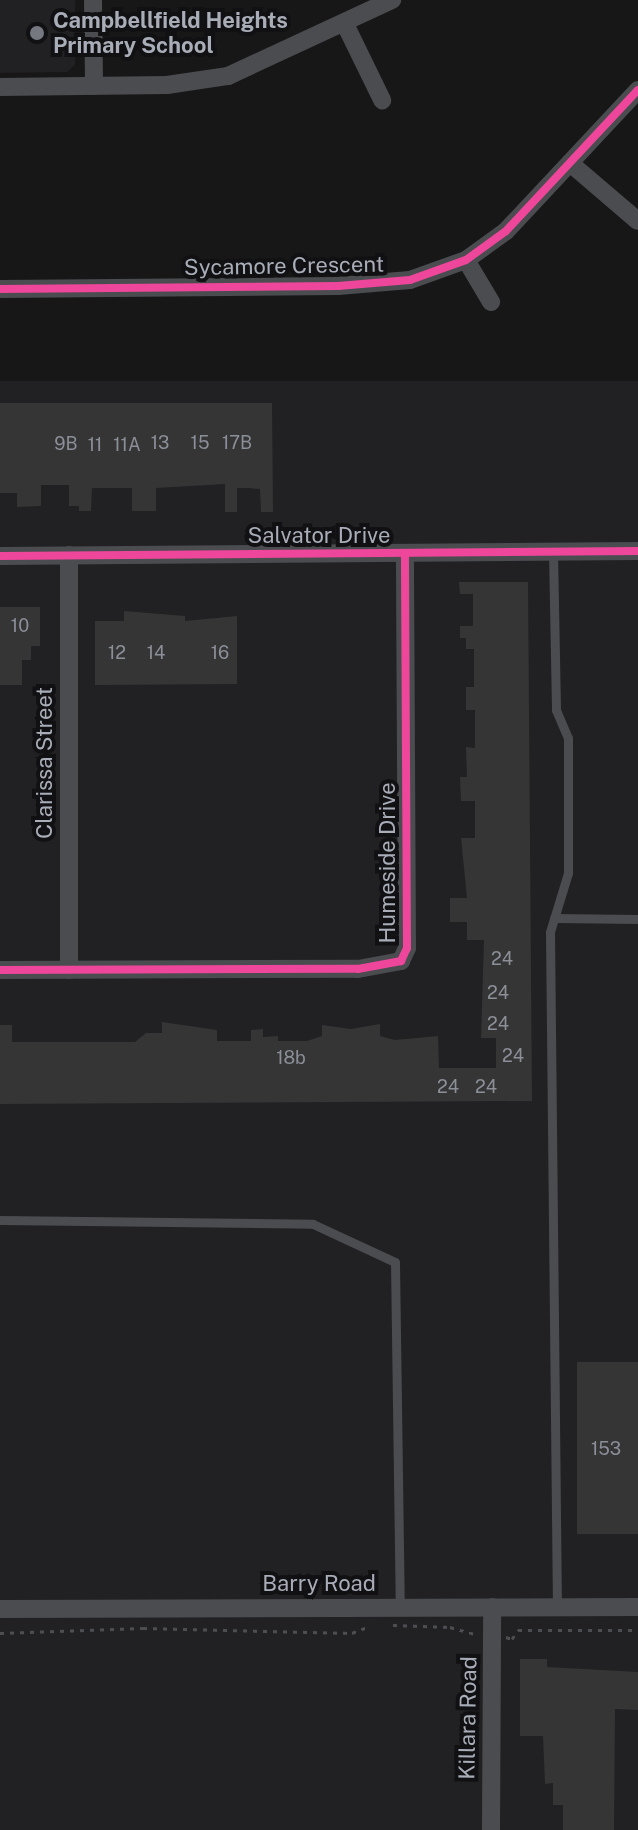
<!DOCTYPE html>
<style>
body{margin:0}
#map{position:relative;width:638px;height:1830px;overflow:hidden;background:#171717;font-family:"Public Sans",sans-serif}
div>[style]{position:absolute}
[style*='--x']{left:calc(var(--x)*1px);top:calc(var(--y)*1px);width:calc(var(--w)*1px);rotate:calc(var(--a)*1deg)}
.built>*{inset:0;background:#212123;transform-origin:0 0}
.building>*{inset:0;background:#353536;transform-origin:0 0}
.path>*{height:3px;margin-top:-1.5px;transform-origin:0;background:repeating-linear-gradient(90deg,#4d4e52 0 4px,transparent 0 10px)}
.lane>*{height:9px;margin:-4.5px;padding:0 4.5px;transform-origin:4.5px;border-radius:4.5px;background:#4b4c50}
.street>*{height:18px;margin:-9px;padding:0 9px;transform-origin:9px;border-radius:9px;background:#4b4c50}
.cycleway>*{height:8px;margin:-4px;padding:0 4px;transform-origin:4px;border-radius:4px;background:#ed469a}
.dots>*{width:22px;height:22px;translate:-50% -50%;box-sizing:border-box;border:4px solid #111113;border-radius:50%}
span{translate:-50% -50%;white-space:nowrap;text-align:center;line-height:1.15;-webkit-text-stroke:8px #111113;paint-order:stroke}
.number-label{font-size:18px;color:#8b8f98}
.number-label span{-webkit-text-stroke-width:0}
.poi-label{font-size:22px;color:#a8adb8;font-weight:700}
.left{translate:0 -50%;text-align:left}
.street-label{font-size:22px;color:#a8adb8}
</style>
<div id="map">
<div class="built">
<div style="clip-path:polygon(0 0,75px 0,75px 65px,67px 72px,0 73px)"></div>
<div style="left:638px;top:381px;width:1449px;height:638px;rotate:90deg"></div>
</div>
<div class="building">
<div style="clip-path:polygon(0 403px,272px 403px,273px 512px,261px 512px,260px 489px,249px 488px,237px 488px,237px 512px,225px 512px,225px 484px,156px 488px,156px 511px,132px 511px,132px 488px,92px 488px,91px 511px,79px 511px,79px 506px,69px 506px,69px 485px,41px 485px,41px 506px,17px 507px,17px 493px,0 493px)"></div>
<div style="clip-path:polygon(459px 582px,528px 582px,532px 1101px,0 1104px,0 1025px,12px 1025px,12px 1042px,135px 1042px,146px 1033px,162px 1033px,162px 1022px,217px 1030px,217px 1041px,251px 1041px,251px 1030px,263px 1029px,263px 1037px,278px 1036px,278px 1041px,307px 1041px,322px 1036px,322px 1025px,351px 1029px,380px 1024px,380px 1036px,395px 1040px,438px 1036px,439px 1068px,496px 1068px,496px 1038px,481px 1038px,484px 940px,467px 940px,467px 922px,450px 922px,450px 898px,467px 898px,461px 838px,475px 838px,475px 801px,461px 801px,460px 777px,467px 777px,466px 747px,475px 748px,475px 710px,466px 710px,466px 687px,474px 687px,474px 649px,466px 649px,466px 638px,460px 638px,460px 626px,473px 626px,473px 594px,460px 594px)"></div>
<div style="clip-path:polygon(0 607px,40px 607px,40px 646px,31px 646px,31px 660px,22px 660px,22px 685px,0 685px)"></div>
<div style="clip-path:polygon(124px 611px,185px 616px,185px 621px,237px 616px,237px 684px,95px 685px,95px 621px,124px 621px)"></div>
<div style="left:638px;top:1362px;width:172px;height:61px;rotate:90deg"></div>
<div style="clip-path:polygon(520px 1659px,547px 1659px,547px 1667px,638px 1672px,638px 1710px,615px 1709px,614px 1830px,563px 1830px,563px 1805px,553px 1805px,553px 1783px,545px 1784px,543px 1736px,520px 1736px)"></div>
</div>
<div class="path">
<div style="--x:393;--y:1625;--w:57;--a:2"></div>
<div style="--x:450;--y:1627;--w:26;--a:16"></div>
<div style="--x:0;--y:1633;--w:143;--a:-2"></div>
<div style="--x:143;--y:1628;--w:209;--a:1.4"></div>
<div style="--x:352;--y:1633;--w:19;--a:-21"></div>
<div style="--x:506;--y:1637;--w:6;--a:18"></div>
<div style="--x:512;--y:1639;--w:11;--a:-56"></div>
<div style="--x:518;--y:1630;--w:120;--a:0"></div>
</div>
<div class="lane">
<div style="--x:553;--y:552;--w:158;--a:88.9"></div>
<div style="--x:556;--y:710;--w:30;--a:67"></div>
<div style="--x:568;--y:738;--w:135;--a:90"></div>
<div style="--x:568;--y:873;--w:62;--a:107"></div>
<div style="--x:550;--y:932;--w:675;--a:89.41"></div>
<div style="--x:554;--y:918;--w:84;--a:0.7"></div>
<div style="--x:0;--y:1220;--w:313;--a:0.7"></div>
<div style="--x:313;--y:1224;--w:90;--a:24.9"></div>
<div style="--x:395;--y:1262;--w:346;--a:89.2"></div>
</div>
<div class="street">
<div style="--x:93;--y:0;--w:86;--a:89.3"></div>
<div style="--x:345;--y:24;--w:85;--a:64"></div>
<div style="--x:0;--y:87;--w:167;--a:-0.7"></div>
<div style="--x:167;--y:85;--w:62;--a:-8.4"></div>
<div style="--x:228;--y:76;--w:181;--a:-24.9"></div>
<div style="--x:570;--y:163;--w:89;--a:40.5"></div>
<div style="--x:466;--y:260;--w:49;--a:59.2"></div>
<div style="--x:0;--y:289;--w:338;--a:-0.5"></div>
<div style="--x:338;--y:286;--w:72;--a:-4.8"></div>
<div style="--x:410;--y:280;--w:59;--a:-19.7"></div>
<div style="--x:466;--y:260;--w:49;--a:-35.9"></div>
<div style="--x:506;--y:231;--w:193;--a:-46.9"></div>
<div style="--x:0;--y:556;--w:638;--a:-0.45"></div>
<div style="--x:0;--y:970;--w:358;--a:-0.2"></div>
<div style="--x:358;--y:969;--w:44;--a:-10.5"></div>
<div style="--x:401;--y:961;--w:14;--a:-65"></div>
<div style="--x:407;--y:948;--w:395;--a:-90.3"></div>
<div style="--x:69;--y:970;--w:415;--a:-90"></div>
<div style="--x:0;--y:1609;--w:638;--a:-0.18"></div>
<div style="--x:491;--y:1830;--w:223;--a:-89.7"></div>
</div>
<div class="cycleway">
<div style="--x:0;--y:289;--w:338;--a:-0.5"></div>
<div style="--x:338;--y:286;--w:72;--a:-4.8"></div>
<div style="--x:410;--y:280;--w:59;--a:-19.7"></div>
<div style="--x:466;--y:260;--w:49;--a:-35.9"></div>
<div style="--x:506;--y:231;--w:193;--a:-46.9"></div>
<div style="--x:0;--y:556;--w:638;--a:-0.45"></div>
<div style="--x:0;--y:970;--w:358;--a:-0.2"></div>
<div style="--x:358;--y:969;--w:44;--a:-10.5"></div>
<div style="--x:401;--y:961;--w:14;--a:-65"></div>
<div style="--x:407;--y:948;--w:395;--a:-90.3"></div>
</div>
<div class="dots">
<div style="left:37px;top:33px;background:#757880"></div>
</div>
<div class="number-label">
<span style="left:160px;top:443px">13</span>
<span style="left:200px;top:443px">15</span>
<span style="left:237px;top:443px">17B</span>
<span style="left:66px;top:444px">9B</span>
<span style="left:95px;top:445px">11</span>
<span style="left:127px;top:445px">11A</span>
<span style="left:20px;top:626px">10</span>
<span style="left:117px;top:653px">12</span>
<span style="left:156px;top:653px">14</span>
<span style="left:220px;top:653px">16</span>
<span style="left:502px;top:959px">24</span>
<span style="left:498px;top:993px">24</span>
<span style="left:498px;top:1024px">24</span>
<span style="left:513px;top:1056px">24</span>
<span style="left:291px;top:1058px">18b</span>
<span style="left:448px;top:1087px">24</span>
<span style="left:486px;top:1087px">24</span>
<span style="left:606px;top:1449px">153</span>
</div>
<div class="poi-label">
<span class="left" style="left:53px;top:33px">Campbellfield Heights<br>Primary School</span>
</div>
<div class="street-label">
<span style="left:284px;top:266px;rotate:-1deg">Sycamore Crescent</span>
<span style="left:319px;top:536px">Salvator Drive</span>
<span style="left:45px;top:763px;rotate:-90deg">Clarissa Street</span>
<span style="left:388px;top:863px;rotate:-90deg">Humeside Drive</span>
<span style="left:319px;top:1584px">Barry Road</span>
<span style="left:468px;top:1718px;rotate:-89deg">Killara Road</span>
</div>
</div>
